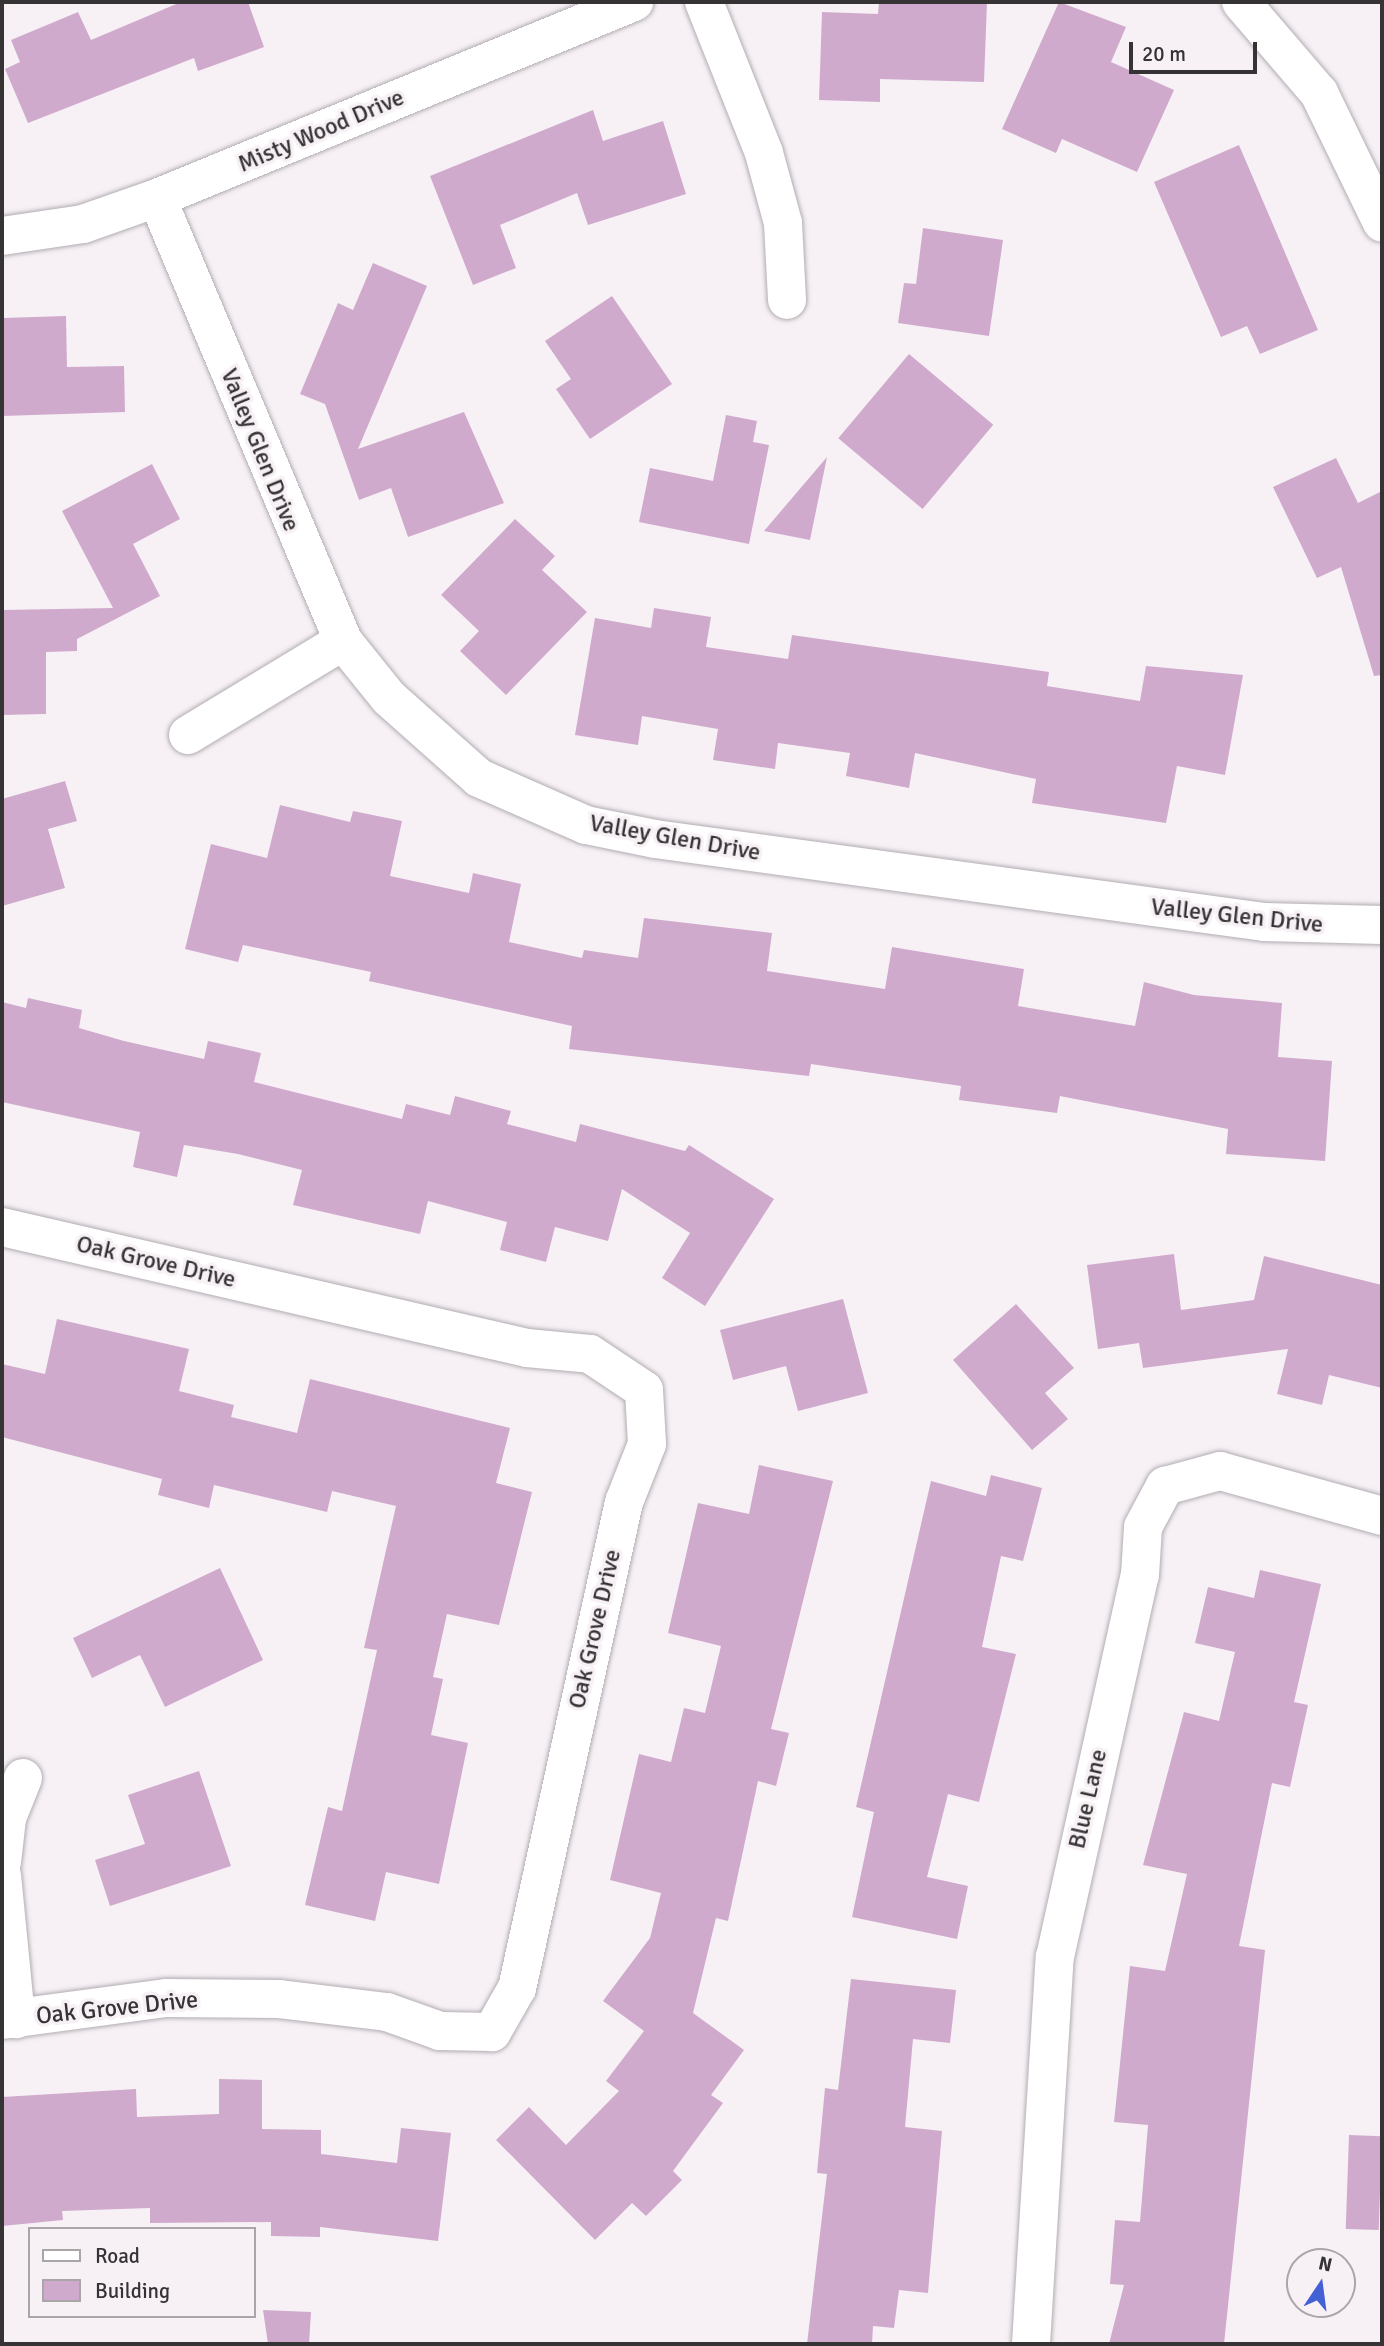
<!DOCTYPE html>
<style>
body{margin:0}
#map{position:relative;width:1384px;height:2346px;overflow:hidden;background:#f7f1f6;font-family:Signika,sans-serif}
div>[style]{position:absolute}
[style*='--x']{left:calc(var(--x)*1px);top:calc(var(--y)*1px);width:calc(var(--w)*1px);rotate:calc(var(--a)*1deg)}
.building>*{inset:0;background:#d0aacc;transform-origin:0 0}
.roads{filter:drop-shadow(0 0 2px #b2adb2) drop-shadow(0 0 2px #b2adb2)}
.street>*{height:38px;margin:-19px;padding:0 19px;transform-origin:19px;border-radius:19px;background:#fff}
span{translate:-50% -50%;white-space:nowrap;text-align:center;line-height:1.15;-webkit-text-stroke:7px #f7f1f6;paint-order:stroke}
.street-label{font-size:24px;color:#353334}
.frame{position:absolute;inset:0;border:4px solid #353334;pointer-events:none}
.legend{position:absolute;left:28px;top:2227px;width:228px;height:91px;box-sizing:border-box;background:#f7f1f6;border:2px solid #a9a5a8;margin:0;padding:9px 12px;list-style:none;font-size:21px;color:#353334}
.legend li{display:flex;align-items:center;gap:14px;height:35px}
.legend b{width:35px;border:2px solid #a9a5a8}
.north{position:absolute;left:1286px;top:2248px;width:70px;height:70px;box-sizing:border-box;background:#f7f1f6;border:2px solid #a9a5a8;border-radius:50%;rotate:13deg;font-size:19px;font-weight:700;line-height:28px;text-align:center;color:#353334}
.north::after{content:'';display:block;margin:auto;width:24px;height:32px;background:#4361d4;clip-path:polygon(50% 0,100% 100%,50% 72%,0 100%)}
.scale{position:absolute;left:1129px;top:42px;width:128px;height:32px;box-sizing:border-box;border:4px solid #353334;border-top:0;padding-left:9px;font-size:21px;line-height:24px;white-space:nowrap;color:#353334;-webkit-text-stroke:5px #f7f1f6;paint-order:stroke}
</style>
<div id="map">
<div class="building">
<div style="clip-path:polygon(181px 2px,248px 2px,264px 47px,198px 71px,194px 58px,28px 123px,5px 69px,20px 62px,11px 40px,78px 12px,91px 40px)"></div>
<div style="clip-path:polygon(879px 2px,987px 2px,984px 82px,880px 79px,880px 102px,819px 100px,822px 12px,878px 14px)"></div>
<div style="clip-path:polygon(1059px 2px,1126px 27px,1111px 62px,1174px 90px,1137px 172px,1062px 139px,1056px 153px,1002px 129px)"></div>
<div style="clip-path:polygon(593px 110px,603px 141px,663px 121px,686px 194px,588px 225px,577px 193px,500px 225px,516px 268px,473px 285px,430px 176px)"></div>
<div style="clip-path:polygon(1239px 145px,1318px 330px,1260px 354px,1247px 326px,1221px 337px,1154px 182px)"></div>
<div style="clip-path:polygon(923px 228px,1003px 240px,989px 336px,898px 323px,904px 283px,916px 284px)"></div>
<div style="clip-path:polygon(373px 263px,427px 286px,358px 449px,464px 412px,504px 503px,408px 537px,391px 488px,359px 500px,325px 404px,300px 394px,338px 303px,353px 310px)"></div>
<div style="clip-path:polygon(612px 296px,672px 384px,590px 439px,556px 389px,571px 379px,545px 341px)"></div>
<div style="clip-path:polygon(66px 316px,67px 367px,124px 366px,125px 412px,2px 416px,2px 318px)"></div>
<div style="left:909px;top:354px;width:110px;height:110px;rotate:40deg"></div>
<div style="clip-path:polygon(726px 415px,757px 421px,753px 442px,769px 445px,749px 544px,639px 522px,650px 468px,713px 481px)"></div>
<div style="clip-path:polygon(827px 457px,810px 540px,764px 531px)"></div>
<div style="clip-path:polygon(1336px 458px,1358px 503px,1382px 491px,1382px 675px,1374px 676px,1341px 567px,1317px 578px,1273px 487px)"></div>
<div style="clip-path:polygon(152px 464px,180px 519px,133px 544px,160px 596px,77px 639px,77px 651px,46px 652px,46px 714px,2px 715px,2px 610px,113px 608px,62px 511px)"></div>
<div style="clip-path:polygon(515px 519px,555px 556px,542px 570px,587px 612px,506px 695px,460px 651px,479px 631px,441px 595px)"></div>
<div style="clip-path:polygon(654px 608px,711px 617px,706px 647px,788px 659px,792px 635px,1049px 672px,1047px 686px,1140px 701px,1146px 666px,1243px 675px,1225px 775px,1177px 766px,1166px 823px,1032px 803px,1036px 779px,915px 753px,909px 788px,846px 776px,850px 753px,778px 743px,775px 769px,713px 760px,718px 729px,642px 716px,638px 745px,575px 735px,595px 618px,651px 628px)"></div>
<div style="clip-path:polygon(65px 781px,77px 821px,48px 829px,65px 888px,2px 906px,2px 799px)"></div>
<div style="clip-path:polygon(280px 805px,350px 822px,353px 811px,402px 821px,390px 876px,469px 893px,473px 873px,521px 884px,509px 942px,582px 958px,584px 950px,638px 958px,644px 918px,772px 933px,767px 971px,885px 989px,892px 947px,1024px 969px,1018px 1006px,1135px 1026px,1144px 982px,1194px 995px,1282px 1003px,1278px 1057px,1332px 1061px,1325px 1161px,1226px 1154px,1228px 1129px,1060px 1096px,1057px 1113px,959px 1100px,961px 1086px,811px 1064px,809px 1076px,569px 1049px,572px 1026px,369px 981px,371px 972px,243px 945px,238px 962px,185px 949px,211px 844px,267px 858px)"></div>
<div style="clip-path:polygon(28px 998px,82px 1010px,79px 1028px,124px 1041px,204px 1059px,208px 1041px,261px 1053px,254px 1082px,402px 1119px,406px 1104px,450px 1115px,455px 1096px,511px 1111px,507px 1124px,576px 1142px,580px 1124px,685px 1151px,689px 1145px,774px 1199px,705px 1306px,662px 1278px,690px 1233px,622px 1189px,608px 1241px,555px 1227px,546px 1262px,500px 1250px,507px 1222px,428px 1201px,420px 1234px,293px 1205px,302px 1170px,238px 1154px,184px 1145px,177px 1177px,133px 1167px,140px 1132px,2px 1102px,2px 1002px,26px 1008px)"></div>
<div style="clip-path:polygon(1174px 1254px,1181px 1310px,1254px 1300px,1264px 1256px,1382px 1285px,1382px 1388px,1329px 1375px,1322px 1405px,1277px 1394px,1288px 1349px,1143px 1368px,1139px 1343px,1098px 1349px,1087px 1265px)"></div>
<div style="clip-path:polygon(843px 1299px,868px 1393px,798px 1411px,786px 1366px,733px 1380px,720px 1330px)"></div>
<div style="clip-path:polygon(1016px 1304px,1074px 1368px,1045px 1393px,1068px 1419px,1032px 1450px,953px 1360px)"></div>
<div style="clip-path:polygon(57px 1319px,189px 1349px,179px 1391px,234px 1405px,231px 1417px,297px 1433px,310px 1379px,510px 1428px,496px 1483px,532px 1492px,499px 1625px,447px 1614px,433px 1677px,443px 1679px,431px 1735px,468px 1743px,439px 1884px,386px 1872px,375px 1921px,305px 1905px,328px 1807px,342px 1811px,377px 1650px,364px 1648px,396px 1506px,332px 1491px,327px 1512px,214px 1485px,209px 1508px,158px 1495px,162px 1479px,2px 1437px,2px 1364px,45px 1374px)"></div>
<div style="clip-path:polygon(759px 1465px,833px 1481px,771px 1729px,789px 1733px,776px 1786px,758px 1781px,728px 1921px,716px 1918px,693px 2013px,744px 2050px,711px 2095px,723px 2103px,673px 2171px,682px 2180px,646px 2216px,632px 2203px,595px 2240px,496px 2140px,529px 2107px,566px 2145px,619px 2091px,606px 2081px,644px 2031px,603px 2001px,650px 1938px,661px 1893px,610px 1880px,639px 1754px,671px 1762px,684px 1708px,705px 1713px,721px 1646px,668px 1633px,698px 1503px,749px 1514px)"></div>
<div style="clip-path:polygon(991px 1475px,1042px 1488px,1023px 1561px,1001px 1556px,982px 1647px,1016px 1654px,979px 1802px,948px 1794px,927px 1877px,968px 1886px,957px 1939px,852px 1917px,874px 1812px,856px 1807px,931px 1481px,986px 1496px)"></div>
<div style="clip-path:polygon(220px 1568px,263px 1660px,165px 1707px,140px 1655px,92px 1678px,73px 1638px)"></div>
<div style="clip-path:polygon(1260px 1570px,1321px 1584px,1294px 1702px,1308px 1705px,1290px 1787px,1272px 1783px,1239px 1946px,1265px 1950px,1224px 2344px,1109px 2344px,1124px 2285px,1110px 2284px,1115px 2220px,1140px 2222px,1148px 2125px,1114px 2122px,1130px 1966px,1165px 1971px,1187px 1874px,1143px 1865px,1184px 1712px,1219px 1721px,1235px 1652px,1195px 1643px,1208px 1587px,1254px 1598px)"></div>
<div style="clip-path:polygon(199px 1771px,231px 1866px,110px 1906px,95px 1860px,145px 1844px,128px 1795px)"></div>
<div style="clip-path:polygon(851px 1979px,956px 1990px,950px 2043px,913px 2039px,905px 2127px,942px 2131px,928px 2293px,899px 2290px,894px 2328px,873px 2326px,872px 2344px,807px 2344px,827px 2174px,817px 2173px,825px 2088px,838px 2090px)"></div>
<div style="clip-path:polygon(219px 2079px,262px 2080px,262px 2129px,321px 2130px,321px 2154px,397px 2163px,401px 2128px,451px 2133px,438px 2241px,320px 2227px,320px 2237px,271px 2236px,271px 2222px,150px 2223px,150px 2208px,62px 2211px,63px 2220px,2px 2226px,2px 2097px,136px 2089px,137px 2117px,219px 2114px)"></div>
<div style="left:1349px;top:2135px;width:33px;height:94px;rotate:2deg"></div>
<div style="clip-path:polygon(263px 2310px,311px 2312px,309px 2344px,268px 2344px)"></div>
</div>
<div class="roads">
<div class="street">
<div style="--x:704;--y:2;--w:162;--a:68.3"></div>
<div style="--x:764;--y:153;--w:73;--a:74.8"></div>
<div style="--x:783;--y:223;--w:77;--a:87"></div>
<div style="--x:1241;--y:2;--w:120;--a:49.4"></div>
<div style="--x:1319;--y:93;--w:144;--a:64.1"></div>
<div style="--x:157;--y:198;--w:480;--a:67.2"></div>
<div style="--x:343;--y:641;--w:73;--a:51.1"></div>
<div style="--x:389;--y:698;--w:120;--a:41.6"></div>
<div style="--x:479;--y:778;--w:117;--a:23.7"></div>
<div style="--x:586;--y:825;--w:70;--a:11.5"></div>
<div style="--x:655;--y:839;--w:615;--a:7.76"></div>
<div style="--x:1264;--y:922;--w:118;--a:1.5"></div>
<div style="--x:2;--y:236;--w:82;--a:-8.4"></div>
<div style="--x:83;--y:224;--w:78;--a:-19.4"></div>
<div style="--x:157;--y:198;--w:516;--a:-22.34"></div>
<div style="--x:188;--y:735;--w:181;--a:-31.2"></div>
<div style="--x:2;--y:1227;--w:539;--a:12.98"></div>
<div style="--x:527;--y:1348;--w:63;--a:5.4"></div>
<div style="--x:590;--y:1354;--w:65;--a:33.7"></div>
<div style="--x:644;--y:1390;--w:54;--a:86.8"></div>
<div style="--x:647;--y:1444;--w:62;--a:111.6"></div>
<div style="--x:624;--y:1502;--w:498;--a:102.4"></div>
<div style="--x:517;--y:1988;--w:51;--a:119.6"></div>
<div style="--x:492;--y:2032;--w:52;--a:-178.9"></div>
<div style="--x:440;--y:2031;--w:56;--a:-160.3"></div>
<div style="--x:387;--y:2012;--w:108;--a:-173.1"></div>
<div style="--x:280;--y:1999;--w:114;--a:-179.5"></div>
<div style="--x:166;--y:1998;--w:165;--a:172.4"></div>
<div style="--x:2;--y:1862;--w:44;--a:-83.5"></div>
<div style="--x:7;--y:1818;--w:43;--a:-68.2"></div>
<div style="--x:2;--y:1875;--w:145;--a:84.4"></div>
<div style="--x:1031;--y:2344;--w:388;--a:-86.5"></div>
<div style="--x:1055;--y:1957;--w:391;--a:-77.5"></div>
<div style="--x:1140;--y:1575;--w:48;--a:-86.4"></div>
<div style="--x:1143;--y:1527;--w:47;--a:-61.8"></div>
<div style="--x:1165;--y:1486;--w:57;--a:-15.3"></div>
<div style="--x:1220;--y:1471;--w:168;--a:15.5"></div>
</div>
</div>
<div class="street-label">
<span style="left:321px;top:131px;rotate:-23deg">Misty Wood Drive</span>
<span style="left:260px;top:450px;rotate:68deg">Valley Glen Drive</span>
<span style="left:675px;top:838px;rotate:10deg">Valley Glen Drive</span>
<span style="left:1237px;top:916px;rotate:6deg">Valley Glen Drive</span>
<span style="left:156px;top:1262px;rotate:13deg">Oak Grove Drive</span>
<span style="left:595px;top:1629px;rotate:-77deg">Oak Grove Drive</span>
<span style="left:1088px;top:1799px;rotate:-77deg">Blue Lane</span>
<span style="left:117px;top:2008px;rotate:-6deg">Oak Grove Drive</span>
</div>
<div class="frame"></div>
<ul class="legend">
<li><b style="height:9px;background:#fff"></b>Road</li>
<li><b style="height:19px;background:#d0aacc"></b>Building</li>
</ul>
<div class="north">N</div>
<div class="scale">20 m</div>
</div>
